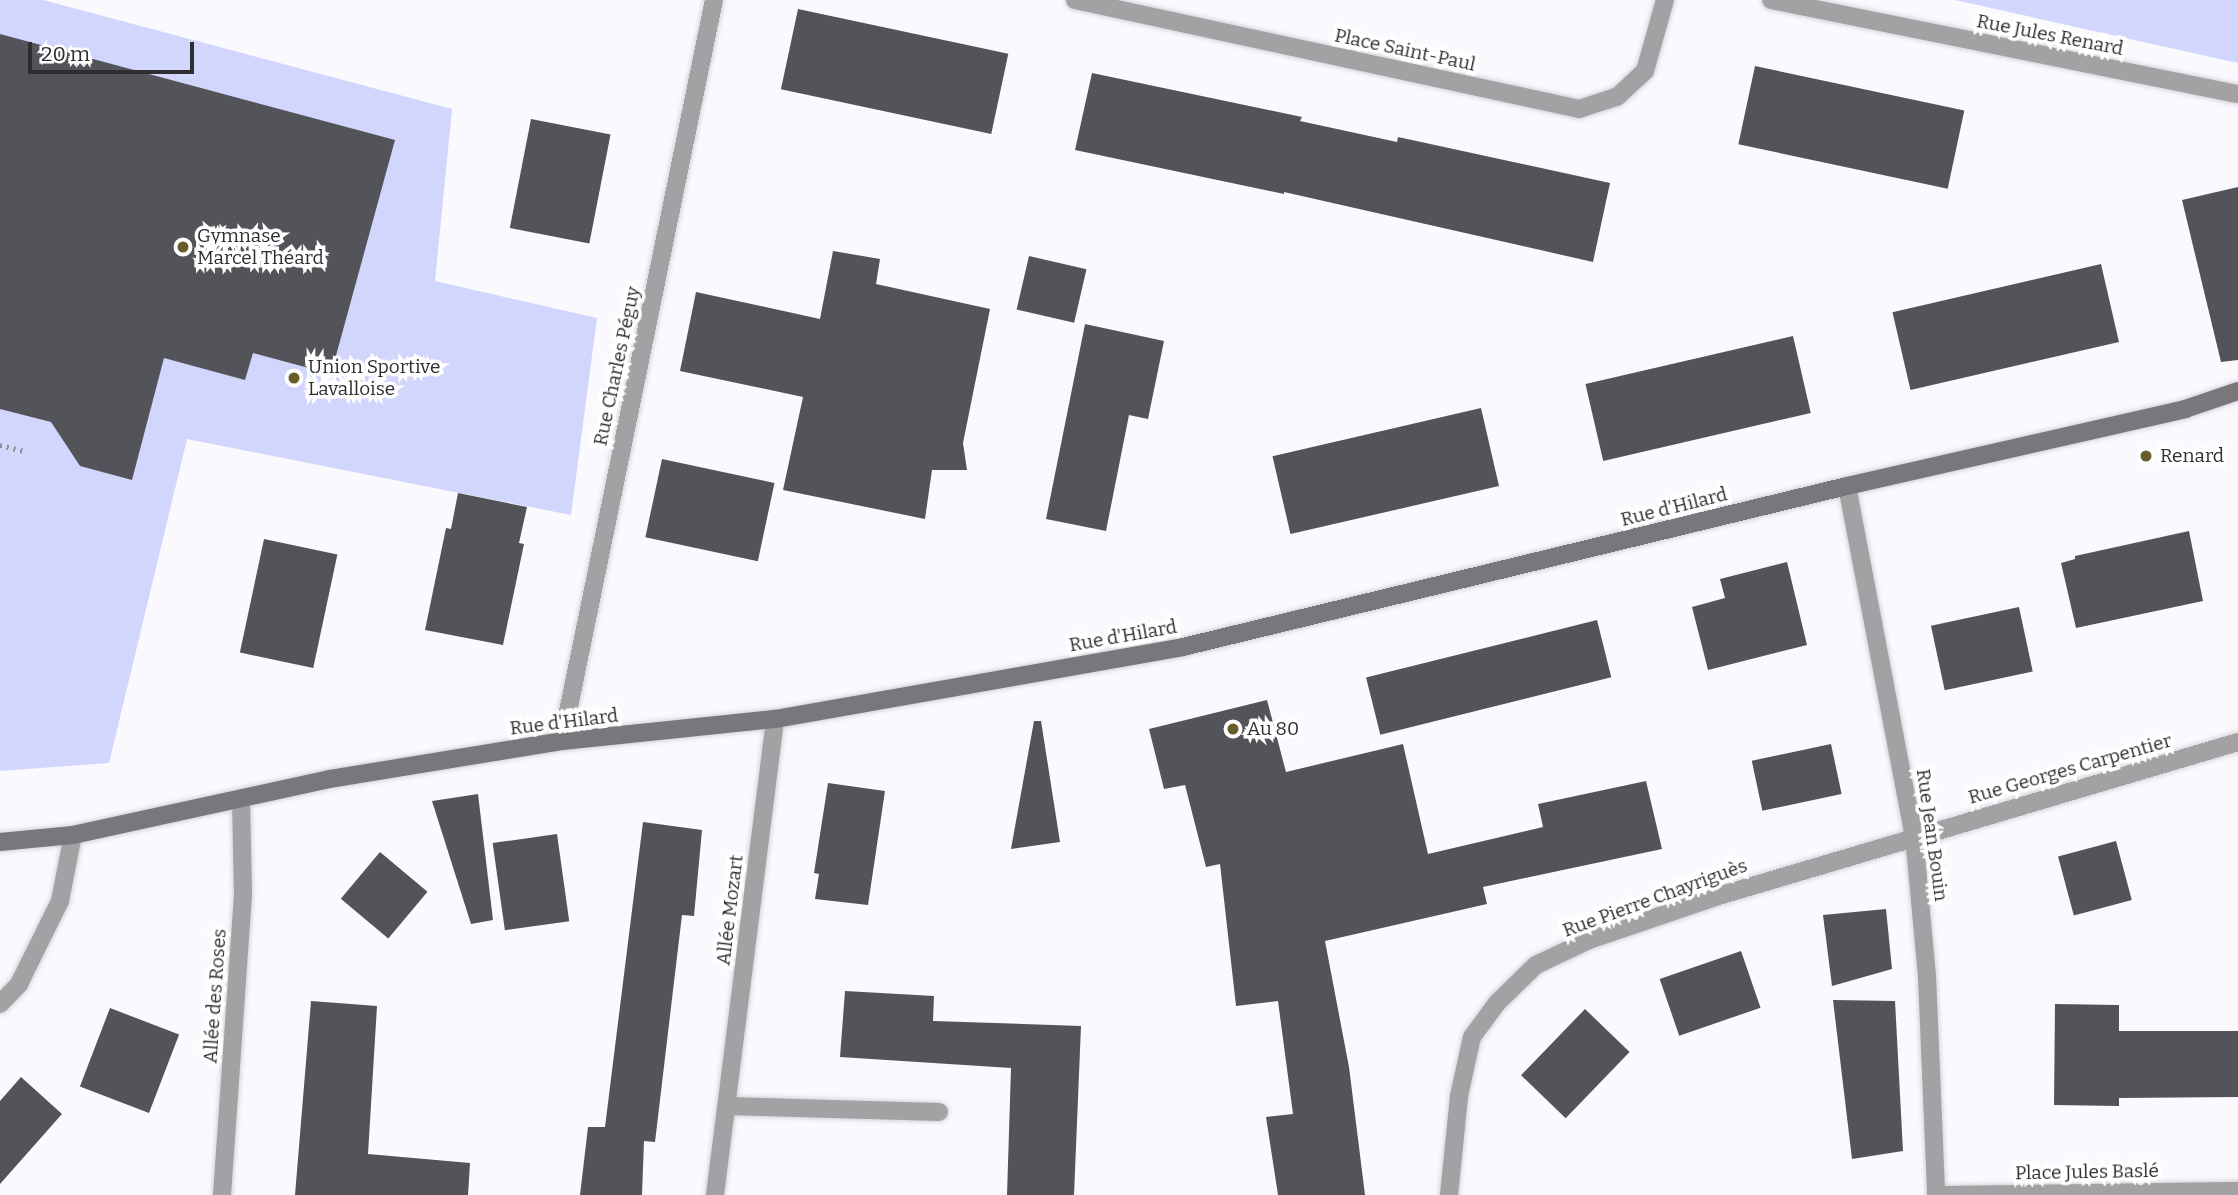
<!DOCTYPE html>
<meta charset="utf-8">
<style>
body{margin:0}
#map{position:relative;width:2238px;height:1195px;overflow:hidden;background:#f9f9fe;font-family:Bitter,serif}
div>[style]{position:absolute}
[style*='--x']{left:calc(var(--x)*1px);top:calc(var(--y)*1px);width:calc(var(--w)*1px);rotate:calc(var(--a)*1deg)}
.green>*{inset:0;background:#d2d6fc}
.building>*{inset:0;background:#535459;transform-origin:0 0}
.path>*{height:4.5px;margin-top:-2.25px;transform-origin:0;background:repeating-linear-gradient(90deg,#8f8f92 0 2px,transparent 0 7px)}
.roads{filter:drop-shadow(0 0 2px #d4d4d9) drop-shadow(0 0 2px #d4d4d9)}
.street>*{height:18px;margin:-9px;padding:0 9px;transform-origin:9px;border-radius:9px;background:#a2a2a5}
.secondary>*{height:18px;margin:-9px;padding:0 9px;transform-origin:9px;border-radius:9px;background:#78787c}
.dots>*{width:19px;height:19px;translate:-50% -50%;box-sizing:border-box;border:4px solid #fff;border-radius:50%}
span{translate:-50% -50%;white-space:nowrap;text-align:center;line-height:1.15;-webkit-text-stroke:7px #fff;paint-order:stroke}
.street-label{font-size:19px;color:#2e2e30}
.poi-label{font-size:19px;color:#2e2e30}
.left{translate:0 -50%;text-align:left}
.scale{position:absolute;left:28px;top:42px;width:166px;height:32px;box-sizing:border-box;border:4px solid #2e2e30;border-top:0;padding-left:9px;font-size:21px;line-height:24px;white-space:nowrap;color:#2e2e30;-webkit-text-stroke:5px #fff;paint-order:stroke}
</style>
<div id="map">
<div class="green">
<div style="clip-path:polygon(0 0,43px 0,452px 109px,435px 281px,597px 318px,571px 515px,187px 439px,109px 763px,0 771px)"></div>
<div style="clip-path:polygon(1955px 0,2238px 0,2238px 63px)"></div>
</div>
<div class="building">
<div style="left:798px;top:9px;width:215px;height:82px;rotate:12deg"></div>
<div style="clip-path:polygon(0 34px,395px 140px,331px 374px,253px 353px,245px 380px,164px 358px,132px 480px,80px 466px,51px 422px,0 409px)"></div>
<div style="left:1755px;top:66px;width:214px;height:80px;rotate:12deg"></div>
<div style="clip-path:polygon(1092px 73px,1302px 117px,1300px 121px,1397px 142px,1398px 137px,1610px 183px,1593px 262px,1284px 192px,1284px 194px,1075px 150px)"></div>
<div style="left:531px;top:119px;width:81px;height:111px;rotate:11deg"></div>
<div style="clip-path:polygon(2238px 187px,2238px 360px,2221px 362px,2182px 200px)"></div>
<div style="clip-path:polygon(833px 251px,880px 259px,876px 284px,990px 309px,963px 443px,967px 470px,932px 470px,925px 519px,783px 490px,803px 397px,680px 371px,696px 292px,820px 319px)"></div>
<div style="left:1029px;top:256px;width:59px;height:55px;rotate:13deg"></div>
<div style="left:2101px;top:264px;width:80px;height:214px;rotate:77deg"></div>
<div style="clip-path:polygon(1085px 324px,1164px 341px,1148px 419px,1129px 415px,1106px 531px,1046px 519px)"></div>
<div style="left:1793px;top:336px;width:79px;height:213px;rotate:77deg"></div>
<div style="left:1481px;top:408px;width:80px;height:214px;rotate:77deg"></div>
<div style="left:662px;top:459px;width:115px;height:80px;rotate:12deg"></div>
<div style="clip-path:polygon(458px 493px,527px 507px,519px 543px,524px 544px,503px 645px,425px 630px,446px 528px,451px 529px)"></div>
<div style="clip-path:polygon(2189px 531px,2203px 601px,2076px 628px,2061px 563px,2075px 559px,2075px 556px)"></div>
<div style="left:264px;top:539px;width:75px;height:116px;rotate:12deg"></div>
<div style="clip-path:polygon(1787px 562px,1807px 645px,1708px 670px,1692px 607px,1725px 598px,1720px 579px)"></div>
<div style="left:2019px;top:607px;width:66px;height:90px;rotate:78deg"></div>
<div style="left:1597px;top:620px;width:59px;height:238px;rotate:76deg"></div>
<div style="clip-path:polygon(1267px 700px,1286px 772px,1403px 744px,1428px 854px,1543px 827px,1538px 804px,1646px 781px,1662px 849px,1483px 887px,1487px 904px,1325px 941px,1349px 1067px,1365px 1195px,1278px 1195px,1266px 1117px,1293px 1114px,1278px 1001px,1236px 1006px,1220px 864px,1206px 867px,1185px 785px,1164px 789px,1149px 729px)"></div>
<div style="clip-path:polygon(1034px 721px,1041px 721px,1060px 842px,1011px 849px)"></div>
<div style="left:1831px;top:744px;width:51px;height:81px;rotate:78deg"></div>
<div style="clip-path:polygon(828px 783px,885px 791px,868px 905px,815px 899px,819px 874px,814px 873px)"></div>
<div style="clip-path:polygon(478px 794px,493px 920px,471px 924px,432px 801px)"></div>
<div style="clip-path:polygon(643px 822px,702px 830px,694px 916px,682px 915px,655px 1142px,644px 1141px,642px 1195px,580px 1195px,588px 1127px,605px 1127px)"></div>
<div style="left:557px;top:834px;width:88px;height:65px;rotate:82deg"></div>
<div style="left:2116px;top:841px;width:61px;height:60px;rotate:75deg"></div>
<div style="left:380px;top:852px;width:62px;height:61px;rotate:40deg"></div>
<div style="clip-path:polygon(1886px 909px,1892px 969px,1832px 986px,1823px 915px)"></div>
<div style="left:1741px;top:951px;width:60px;height:86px;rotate:71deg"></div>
<div style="clip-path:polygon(845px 991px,934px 996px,933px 1021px,1081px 1026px,1074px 1195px,1007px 1195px,1011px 1068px,840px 1057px)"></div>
<div style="clip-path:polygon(1833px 1000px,1895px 1001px,1903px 1151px,1852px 1159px)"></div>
<div style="clip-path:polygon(311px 1001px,377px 1006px,368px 1154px,470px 1163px,468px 1195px,295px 1195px)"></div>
<div style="clip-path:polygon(2055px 1004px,2119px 1005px,2119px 1031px,2238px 1031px,2238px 1097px,2119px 1098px,2119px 1106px,2054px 1105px)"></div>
<div style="left:110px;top:1008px;width:74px;height:84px;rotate:21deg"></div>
<div style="left:1585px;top:1009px;width:62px;height:92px;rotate:44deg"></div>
<div style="clip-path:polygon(21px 1077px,62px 1114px,0 1184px,0 1101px)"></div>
</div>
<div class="path">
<div style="--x:0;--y:445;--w:25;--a:14"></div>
</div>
<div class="roads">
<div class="street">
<div style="--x:1075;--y:0;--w:516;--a:12.2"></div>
<div style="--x:1579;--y:109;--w:40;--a:-18"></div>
<div style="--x:1617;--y:97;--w:38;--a:-43"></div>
<div style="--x:1645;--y:71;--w:74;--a:-74.3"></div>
<div style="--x:1771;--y:0;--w:476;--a:11.4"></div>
<div style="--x:1847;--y:486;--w:356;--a:79.2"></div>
<div style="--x:1914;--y:836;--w:141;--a:84.7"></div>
<div style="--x:1927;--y:976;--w:219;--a:87.6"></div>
<div style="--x:562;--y:741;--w:756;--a:-78.41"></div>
<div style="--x:0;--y:1004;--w:28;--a:-46"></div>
<div style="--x:19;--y:984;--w:93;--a:-63.7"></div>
<div style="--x:60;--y:901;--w:67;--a:-78.9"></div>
<div style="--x:727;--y:1106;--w:212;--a:1.6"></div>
<div style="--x:222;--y:1195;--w:301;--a:-86"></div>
<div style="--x:243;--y:895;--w:95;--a:-91.2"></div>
<div style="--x:715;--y:1195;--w:480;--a:-82.8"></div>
<div style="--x:1449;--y:1195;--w:100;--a:-84.2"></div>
<div style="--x:1459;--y:1096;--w:60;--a:-77.6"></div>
<div style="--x:1472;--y:1037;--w:42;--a:-53.7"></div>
<div style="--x:1497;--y:1003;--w:54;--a:-44.3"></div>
<div style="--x:1536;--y:965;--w:59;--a:-25.3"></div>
<div style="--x:1589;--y:940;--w:133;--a:-18.8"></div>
<div style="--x:1715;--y:897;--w:545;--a:-16.51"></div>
<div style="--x:1936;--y:1195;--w:302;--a:-0.8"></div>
</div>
<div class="secondary">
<div style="--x:0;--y:842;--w:73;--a:-5.5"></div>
<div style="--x:73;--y:835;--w:263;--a:-12.3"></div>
<div style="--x:330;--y:779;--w:235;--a:-9.3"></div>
<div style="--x:562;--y:741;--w:214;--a:-5.9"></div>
<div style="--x:775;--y:719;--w:414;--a:-10"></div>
<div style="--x:1183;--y:647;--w:683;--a:-13.63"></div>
<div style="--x:1847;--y:486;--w:347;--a:-12.8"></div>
<div style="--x:2185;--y:409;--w:56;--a:-18.8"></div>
</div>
</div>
<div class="dots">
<div style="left:183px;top:247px;background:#675e2b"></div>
<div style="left:294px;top:378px;background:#675e2b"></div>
<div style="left:2146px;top:456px;background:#675e2b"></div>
<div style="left:1233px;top:729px;background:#675e2b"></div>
</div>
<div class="street-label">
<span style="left:2050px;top:35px;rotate:11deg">Rue Jules Renard</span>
<span style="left:1405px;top:50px;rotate:12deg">Place Saint-Paul</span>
<span style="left:617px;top:366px;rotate:-78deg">Rue Charles Péguy</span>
<span style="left:1674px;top:507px;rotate:-14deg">Rue d'Hilard</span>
<span style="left:1123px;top:636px;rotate:-10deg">Rue d'Hilard</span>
<span style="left:564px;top:722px;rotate:-7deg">Rue d'Hilard</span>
<span style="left:2070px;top:769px;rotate:-16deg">Rue Georges Carpentier</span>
<span style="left:1932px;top:835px;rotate:82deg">Rue Jean Bouin</span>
<span style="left:1655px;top:898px;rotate:-20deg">Rue Pierre Chayriguès</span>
<span style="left:730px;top:910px;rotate:-83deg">Allée Mozart</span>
<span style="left:215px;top:996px;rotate:-86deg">Allée des Roses</span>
<span style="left:2087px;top:1172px;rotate:-1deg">Place Jules Baslé</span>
</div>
<div class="poi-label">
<span class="left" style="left:197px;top:247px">Gymnase<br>Marcel Théard</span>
<span class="left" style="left:308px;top:378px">Union Sportive<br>Lavalloise</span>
<span class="left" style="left:2160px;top:456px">Renard</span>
<span class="left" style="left:1247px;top:729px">Au 80</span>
</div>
<div class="scale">20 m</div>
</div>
